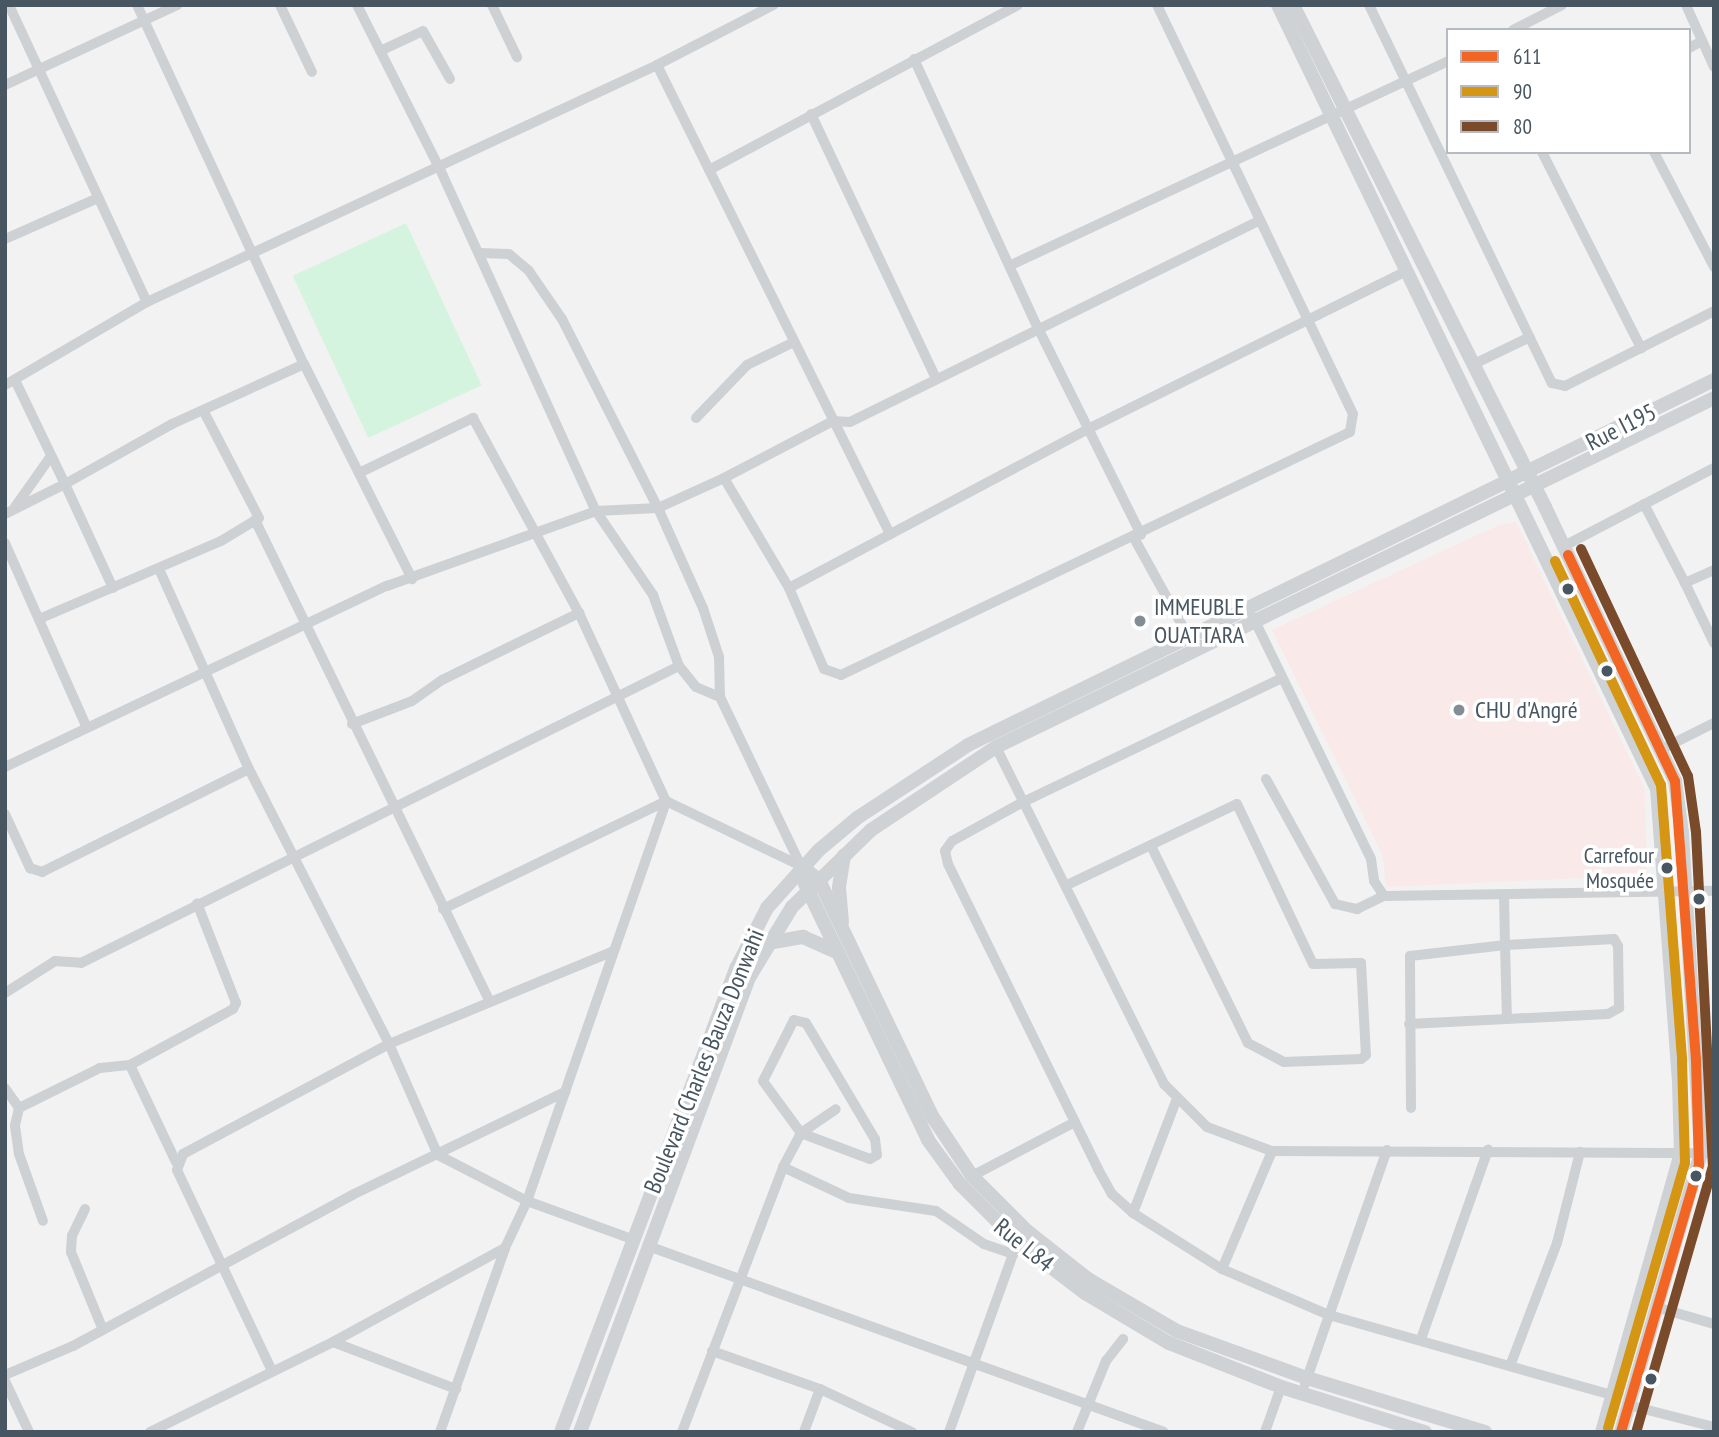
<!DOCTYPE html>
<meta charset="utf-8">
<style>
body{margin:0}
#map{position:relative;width:1719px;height:1437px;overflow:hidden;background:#f3f2f2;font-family:"PT Sans Narrow",sans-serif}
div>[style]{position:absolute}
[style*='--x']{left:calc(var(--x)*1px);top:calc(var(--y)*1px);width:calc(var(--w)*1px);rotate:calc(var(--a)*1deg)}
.medical>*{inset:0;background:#f9e9e9}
.green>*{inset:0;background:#d5f4df;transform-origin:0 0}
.street>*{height:10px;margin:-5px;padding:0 5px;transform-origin:5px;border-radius:5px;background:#cdd1d3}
.secondary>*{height:14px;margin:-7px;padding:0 7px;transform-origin:7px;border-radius:7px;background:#ced2d5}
.bus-1>*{height:10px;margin:-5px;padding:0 5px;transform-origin:5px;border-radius:5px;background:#f26522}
.bus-2>*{height:10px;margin:-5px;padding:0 5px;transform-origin:5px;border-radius:5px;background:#d49613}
.bus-3>*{height:10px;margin:-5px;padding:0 5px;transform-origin:5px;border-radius:5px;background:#7a4b2a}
.dots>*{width:19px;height:19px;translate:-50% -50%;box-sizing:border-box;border:4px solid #fff;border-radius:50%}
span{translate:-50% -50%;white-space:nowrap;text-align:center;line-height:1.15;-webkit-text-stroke:7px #fff;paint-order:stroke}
.bus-label{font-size:22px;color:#475661}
.right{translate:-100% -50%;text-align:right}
.street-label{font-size:24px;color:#475661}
.poi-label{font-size:24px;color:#475661}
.left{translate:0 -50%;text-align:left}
.frame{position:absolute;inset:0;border:7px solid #475661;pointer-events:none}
.legend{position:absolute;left:1446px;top:28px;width:245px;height:126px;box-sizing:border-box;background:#fff;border:2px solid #b5bbc0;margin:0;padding:9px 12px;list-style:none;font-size:21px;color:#475661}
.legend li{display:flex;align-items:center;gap:14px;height:35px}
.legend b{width:35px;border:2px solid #b5bbc0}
</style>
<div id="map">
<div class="medical">
<div style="clip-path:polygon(1516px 522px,1645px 790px,1647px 875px,1386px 887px,1383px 856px,1272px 630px,1499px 525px)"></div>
</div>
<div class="green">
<div style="left:406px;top:223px;width:179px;height:125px;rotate:65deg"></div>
</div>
<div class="street">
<div style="--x:9;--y:5;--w:327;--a:65.1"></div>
<div style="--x:137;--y:5;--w:396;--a:65.1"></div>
<div style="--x:304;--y:364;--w:241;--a:63.3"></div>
<div style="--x:280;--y:5;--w:74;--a:64.5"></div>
<div style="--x:357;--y:5;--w:182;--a:63.2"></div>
<div style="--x:439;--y:167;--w:378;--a:65.5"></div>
<div style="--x:596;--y:511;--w:62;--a:-2.8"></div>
<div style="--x:658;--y:508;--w:110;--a:65.8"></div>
<div style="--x:703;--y:608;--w:52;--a:71.9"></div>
<div style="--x:719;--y:657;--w:40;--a:88.6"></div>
<div style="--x:492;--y:5;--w:58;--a:64.3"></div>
<div style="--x:1369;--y:5;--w:420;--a:64.2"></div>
<div style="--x:1552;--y:383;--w:13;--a:13"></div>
<div style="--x:1565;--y:386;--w:167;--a:-26.7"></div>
<div style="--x:1686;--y:5;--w:68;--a:65.7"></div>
<div style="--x:1513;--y:30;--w:55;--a:-27"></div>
<div style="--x:1689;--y:48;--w:15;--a:-28"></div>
<div style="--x:380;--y:51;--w:47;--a:-24.9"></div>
<div style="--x:423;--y:31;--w:55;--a:60.6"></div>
<div style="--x:914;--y:59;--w:296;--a:65.3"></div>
<div style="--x:1038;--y:328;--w:231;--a:63.5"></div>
<div style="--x:657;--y:65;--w:524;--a:63.58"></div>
<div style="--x:5;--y:85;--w:190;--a:-24.9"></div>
<div style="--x:811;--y:114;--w:293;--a:64.7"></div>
<div style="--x:1542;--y:152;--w:220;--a:63.2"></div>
<div style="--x:1654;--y:152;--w:130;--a:62.4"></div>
<div style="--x:709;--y:170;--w:350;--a:-28.1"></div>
<div style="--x:5;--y:239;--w:102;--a:-23.8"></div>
<div style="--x:479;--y:253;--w:30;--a:2"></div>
<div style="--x:509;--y:254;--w:26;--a:40"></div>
<div style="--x:529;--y:271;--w:58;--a:55.5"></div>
<div style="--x:562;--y:319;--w:212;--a:63.1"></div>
<div style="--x:658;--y:508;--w:72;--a:-24.4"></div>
<div style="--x:724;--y:478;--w:128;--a:59.4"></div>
<div style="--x:789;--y:588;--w:339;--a:-28"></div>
<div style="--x:1088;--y:429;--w:355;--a:-26.4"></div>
<div style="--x:1011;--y:265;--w:482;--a:-25"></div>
<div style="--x:1472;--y:365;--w:64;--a:-25.8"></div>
<div style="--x:5;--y:385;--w:164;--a:-30.3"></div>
<div style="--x:147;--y:302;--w:562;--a:-24.92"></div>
<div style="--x:657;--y:65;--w:131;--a:-27.3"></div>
<div style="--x:696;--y:418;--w:74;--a:-46.1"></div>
<div style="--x:747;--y:365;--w:52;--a:-26.1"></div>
<div style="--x:359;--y:473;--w:127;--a:-25.8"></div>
<div style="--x:473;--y:418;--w:222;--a:61.5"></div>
<div style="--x:724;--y:478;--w:123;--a:-27.6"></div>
<div style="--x:833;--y:421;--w:17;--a:3"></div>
<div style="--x:850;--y:422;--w:455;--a:-26.2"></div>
<div style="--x:1644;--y:504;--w:89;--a:62.6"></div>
<div style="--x:15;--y:507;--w:62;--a:-54.8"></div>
<div style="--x:5;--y:514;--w:67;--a:-26.6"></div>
<div style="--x:65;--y:484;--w:115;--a:-115.7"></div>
<div style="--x:255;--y:520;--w:536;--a:64.01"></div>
<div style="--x:1134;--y:538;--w:112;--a:61.1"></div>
<div style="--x:5;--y:543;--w:200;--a:66.1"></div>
<div style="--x:1564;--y:546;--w:169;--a:-27.5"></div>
<div style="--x:159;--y:569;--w:219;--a:65.8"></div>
<div style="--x:249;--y:769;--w:309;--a:63"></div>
<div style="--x:389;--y:1044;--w:121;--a:66.2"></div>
<div style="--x:438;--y:1155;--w:100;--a:27.3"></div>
<div style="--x:527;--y:1201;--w:112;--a:19.9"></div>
<div style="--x:1714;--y:570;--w:32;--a:156"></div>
<div style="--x:1685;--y:583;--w:67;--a:64.2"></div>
<div style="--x:113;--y:588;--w:115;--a:-114.8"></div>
<div style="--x:65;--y:484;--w:123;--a:-29.3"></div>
<div style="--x:172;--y:424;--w:145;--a:-24.4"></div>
<div style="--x:789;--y:588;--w:88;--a:66.6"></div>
<div style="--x:824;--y:669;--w:18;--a:19"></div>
<div style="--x:841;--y:675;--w:564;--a:-25.52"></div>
<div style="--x:1350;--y:432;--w:18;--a:-81"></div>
<div style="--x:1353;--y:414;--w:454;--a:-115.6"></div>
<div style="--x:1253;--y:617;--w:269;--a:64"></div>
<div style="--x:1371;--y:859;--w:22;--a:82"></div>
<div style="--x:1374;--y:881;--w:18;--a:56"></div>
<div style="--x:1384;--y:896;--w:330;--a:-0.9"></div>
<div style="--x:39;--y:619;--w:198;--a:-23.2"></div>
<div style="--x:221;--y:541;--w:44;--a:-31.2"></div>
<div style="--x:259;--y:518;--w:119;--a:-117.4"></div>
<div style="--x:1282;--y:678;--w:287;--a:154.4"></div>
<div style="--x:1023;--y:802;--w:81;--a:151.2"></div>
<div style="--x:952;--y:841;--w:12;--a:125"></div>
<div style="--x:945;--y:851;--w:13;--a:77"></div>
<div style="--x:948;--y:864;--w:340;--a:63.8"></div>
<div style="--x:1098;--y:1169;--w:29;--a:61"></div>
<div style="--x:1112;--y:1194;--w:28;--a:42"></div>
<div style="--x:1133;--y:1213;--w:105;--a:32.2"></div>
<div style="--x:1222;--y:1269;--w:116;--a:23.3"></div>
<div style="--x:1329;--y:1315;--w:293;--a:15.8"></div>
<div style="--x:352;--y:724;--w:64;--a:-21"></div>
<div style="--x:412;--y:701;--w:37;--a:-35"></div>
<div style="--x:442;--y:680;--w:153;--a:-26.1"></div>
<div style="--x:579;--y:613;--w:207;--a:65.2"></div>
<div style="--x:666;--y:801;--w:150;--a:25.7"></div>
<div style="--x:996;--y:747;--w:377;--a:63.5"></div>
<div style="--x:1164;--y:1084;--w:61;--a:45"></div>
<div style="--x:1207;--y:1127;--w:69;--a:20.3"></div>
<div style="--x:1272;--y:1151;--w:442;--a:0.3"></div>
<div style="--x:1662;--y:749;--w:58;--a:-26.6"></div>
<div style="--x:5;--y:767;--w:423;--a:-25.4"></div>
<div style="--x:387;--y:586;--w:222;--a:-19.7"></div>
<div style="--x:596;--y:511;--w:102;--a:55.8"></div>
<div style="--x:653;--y:595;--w:76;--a:69.9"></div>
<div style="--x:679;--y:666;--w:27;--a:51"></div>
<div style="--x:696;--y:687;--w:26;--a:23"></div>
<div style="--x:720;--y:697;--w:187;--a:64.4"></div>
<div style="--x:1266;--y:779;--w:143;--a:61.1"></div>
<div style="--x:1335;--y:904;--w:23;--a:13"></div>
<div style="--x:1357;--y:909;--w:30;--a:-26"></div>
<div style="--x:5;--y:814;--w:60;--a:65.2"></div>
<div style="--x:30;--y:868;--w:13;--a:18"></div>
<div style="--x:42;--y:872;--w:231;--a:-26.5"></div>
<div style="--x:1067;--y:885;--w:188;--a:-25.5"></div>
<div style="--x:1237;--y:804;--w:177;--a:64.6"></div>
<div style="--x:1313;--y:964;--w:48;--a:-1.2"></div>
<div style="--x:1361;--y:963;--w:92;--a:86.9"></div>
<div style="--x:1366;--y:1055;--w:6;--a:141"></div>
<div style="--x:1361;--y:1059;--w:77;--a:177.8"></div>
<div style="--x:1284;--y:1062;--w:41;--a:-152.2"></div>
<div style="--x:1248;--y:1043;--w:220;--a:-116.2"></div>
<div style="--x:443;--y:909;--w:248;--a:-25.8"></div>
<div style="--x:5;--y:993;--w:59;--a:-32.6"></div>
<div style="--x:55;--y:961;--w:26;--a:4"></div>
<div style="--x:81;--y:963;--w:668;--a:-26.41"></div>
<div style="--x:1409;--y:1024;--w:199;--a:-2.9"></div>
<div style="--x:1608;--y:1014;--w:13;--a:-29"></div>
<div style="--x:1619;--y:1008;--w:62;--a:-90.9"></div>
<div style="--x:1618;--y:946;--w:8;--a:-120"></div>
<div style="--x:1614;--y:939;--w:109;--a:176.8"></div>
<div style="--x:1505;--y:945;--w:50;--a:-91.1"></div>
<div style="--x:5;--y:1088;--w:24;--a:55"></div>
<div style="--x:19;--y:1108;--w:18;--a:103"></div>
<div style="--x:15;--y:1126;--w:28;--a:82"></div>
<div style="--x:19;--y:1154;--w:71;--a:70.3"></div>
<div style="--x:19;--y:1108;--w:90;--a:-26.3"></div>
<div style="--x:100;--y:1068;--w:30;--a:-6"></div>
<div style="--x:1411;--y:1108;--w:152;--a:-90.4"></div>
<div style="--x:1410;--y:956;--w:96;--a:-6.6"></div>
<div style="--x:1505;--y:945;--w:74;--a:88.5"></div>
<div style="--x:176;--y:1162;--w:107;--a:-115.4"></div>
<div style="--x:130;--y:1065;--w:117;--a:-28.5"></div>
<div style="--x:233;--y:1009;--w:7;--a:-63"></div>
<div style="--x:236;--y:1003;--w:107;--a:-111.3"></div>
<div style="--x:783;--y:1167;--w:38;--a:-62"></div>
<div style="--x:801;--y:1133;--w:64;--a:-126.2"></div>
<div style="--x:763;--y:1081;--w:68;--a:-63.1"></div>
<div style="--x:794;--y:1020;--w:12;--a:14"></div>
<div style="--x:806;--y:1023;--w:135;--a:59.3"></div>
<div style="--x:875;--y:1139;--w:16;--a:83"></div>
<div style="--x:877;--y:1155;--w:8;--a:150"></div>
<div style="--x:870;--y:1159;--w:74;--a:-159.4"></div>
<div style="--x:801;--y:1133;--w:42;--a:-34.4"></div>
<div style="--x:972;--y:1176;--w:116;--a:-27.7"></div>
<div style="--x:85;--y:1209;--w:30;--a:116"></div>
<div style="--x:72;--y:1236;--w:16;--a:94"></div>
<div style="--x:71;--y:1252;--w:84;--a:67.7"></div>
<div style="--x:1133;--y:1213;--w:120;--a:-69"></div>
<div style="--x:648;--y:1246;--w:548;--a:19.82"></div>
<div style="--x:1222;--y:1269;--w:128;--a:-67"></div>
<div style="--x:1656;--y:1307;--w:60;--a:16.3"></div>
<div style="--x:1421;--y:1339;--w:201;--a:-70.5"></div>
<div style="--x:333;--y:1342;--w:132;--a:20.9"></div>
<div style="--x:712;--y:1351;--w:114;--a:19.4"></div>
<div style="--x:820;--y:1389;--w:46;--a:110.4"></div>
<div style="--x:1510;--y:1366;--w:132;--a:-69.1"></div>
<div style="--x:1557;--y:1243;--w:94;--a:-75.8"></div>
<div style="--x:272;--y:1371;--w:222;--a:-115.3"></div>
<div style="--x:177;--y:1170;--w:17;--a:-69"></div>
<div style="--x:183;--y:1154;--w:234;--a:-28.1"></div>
<div style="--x:389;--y:1044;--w:243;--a:-22.5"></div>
<div style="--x:5;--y:1375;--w:74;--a:-23.1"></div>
<div style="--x:73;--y:1346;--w:317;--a:-28.4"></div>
<div style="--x:352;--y:1195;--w:237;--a:-25.8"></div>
<div style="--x:5;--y:1381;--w:56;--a:64.8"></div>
<div style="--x:1305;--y:1384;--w:248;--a:-70.7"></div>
<div style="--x:820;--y:1389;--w:102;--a:25.1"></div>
<div style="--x:1628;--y:1405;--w:89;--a:14.3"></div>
<div style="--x:150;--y:1432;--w:204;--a:-26.2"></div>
<div style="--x:333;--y:1342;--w:196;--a:-28.7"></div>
<div style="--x:440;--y:1432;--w:195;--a:-70.5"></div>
<div style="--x:505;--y:1248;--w:52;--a:-64.9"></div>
<div style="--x:527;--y:1201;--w:423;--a:-70.8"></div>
<div style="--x:682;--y:1432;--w:284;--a:-69.1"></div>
<div style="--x:783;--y:1167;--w:73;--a:25.2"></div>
<div style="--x:849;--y:1198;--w:88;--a:8.5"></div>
<div style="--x:936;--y:1211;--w:58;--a:34.5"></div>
<div style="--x:984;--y:1244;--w:31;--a:19"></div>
<div style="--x:949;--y:1432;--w:195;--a:-70.2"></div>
<div style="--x:1077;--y:1432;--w:77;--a:-67.8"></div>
<div style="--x:1106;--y:1361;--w:28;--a:-52"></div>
<div style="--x:1265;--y:1432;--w:48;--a:-70.4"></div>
</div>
<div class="secondary">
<div style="--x:1278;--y:5;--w:871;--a:64.2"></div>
<div style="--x:1657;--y:789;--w:294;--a:85.7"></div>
<div style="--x:1679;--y:1082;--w:71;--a:88.4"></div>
<div style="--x:1681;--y:1153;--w:290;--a:105.8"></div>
<div style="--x:1293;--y:5;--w:562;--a:63.34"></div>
<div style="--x:1545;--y:507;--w:303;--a:64.6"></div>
<div style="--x:1675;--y:781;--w:52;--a:82.3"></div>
<div style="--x:1682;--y:833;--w:321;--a:86.6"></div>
<div style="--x:1701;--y:1153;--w:290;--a:106"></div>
<div style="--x:801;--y:866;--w:23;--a:38"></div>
<div style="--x:819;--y:880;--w:262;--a:64.4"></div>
<div style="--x:932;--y:1116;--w:72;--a:56.3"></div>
<div style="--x:972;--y:1176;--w:78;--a:45"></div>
<div style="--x:1027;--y:1231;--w:78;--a:38.2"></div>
<div style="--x:1088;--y:1279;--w:103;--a:30.3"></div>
<div style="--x:1177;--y:1331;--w:138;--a:19.9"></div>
<div style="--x:1307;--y:1378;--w:186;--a:16.9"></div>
<div style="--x:805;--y:884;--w:284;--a:64.3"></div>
<div style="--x:928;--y:1140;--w:54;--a:54"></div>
<div style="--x:960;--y:1184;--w:82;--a:45"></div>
<div style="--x:1018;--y:1242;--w:84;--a:37.3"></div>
<div style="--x:1085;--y:1293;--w:98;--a:30.8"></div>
<div style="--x:1169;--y:1343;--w:120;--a:21.4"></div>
<div style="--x:1281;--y:1387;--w:151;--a:17.4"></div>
<div style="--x:842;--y:922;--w:35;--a:-95"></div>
<div style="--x:839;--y:887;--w:32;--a:-81"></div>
<div style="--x:768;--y:943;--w:36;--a:-10"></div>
<div style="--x:803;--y:937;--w:35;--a:24"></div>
<div style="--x:561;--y:1432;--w:497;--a:-69.3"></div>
<div style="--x:737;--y:967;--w:66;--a:-63"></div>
<div style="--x:767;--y:908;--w:78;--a:-48.1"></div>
<div style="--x:819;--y:850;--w:50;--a:-40.1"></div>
<div style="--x:857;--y:818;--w:133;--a:-33.3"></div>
<div style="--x:968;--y:745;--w:831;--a:-26.07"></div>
<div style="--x:580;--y:1432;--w:487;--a:-69.6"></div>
<div style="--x:750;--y:976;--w:81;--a:-58.7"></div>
<div style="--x:792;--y:907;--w:110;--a:-44.3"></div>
<div style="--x:871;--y:830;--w:150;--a:-33.6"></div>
<div style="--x:996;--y:747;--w:798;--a:-25.92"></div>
</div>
<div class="bus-1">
<div style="--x:1568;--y:555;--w:250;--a:64.7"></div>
<div style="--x:1675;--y:781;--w:280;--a:85.7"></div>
<div style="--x:1696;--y:1060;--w:105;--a:88.4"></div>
<div style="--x:1699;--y:1165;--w:278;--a:106.3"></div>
</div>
<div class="bus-2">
<div style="--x:1555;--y:561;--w:248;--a:64.7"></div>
<div style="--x:1661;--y:785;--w:277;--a:85.6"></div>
<div style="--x:1682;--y:1061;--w:102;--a:88.3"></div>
<div style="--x:1685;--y:1163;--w:276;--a:106.2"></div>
</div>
<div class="bus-3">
<div style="--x:1581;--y:549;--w:251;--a:64.8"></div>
<div style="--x:1688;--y:776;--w:57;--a:81.9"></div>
<div style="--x:1696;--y:832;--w:334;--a:87.1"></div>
<div style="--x:1713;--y:1166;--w:277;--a:106.1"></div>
</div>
<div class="dots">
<div style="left:1568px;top:589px;background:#475661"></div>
<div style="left:1140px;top:621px;background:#838d94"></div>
<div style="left:1607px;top:671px;background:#475661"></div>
<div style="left:1459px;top:710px;background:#838d94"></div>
<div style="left:1667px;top:868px;background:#475661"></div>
<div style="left:1699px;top:899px;background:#475661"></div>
<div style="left:1696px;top:1176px;background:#475661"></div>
<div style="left:1651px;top:1379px;background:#475661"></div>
</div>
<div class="bus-label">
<span class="right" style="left:1654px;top:868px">Carrefour<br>Mosquée</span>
</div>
<div class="street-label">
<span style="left:1621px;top:427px;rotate:-27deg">Rue I195</span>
<span style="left:704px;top:1061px;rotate:-68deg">Boulevard Charles Bauza Donwahi</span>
<span style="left:1024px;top:1245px;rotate:39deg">Rue L84</span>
</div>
<div class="poi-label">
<span class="left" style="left:1154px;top:621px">IMMEUBLE<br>OUATTARA</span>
<span class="left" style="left:1475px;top:710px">CHU d'Angré</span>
</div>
<div class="frame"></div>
<ul class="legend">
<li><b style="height:9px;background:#f26522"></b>611</li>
<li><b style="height:9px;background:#d49613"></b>90</li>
<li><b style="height:9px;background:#7a4b2a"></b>80</li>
</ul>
</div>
